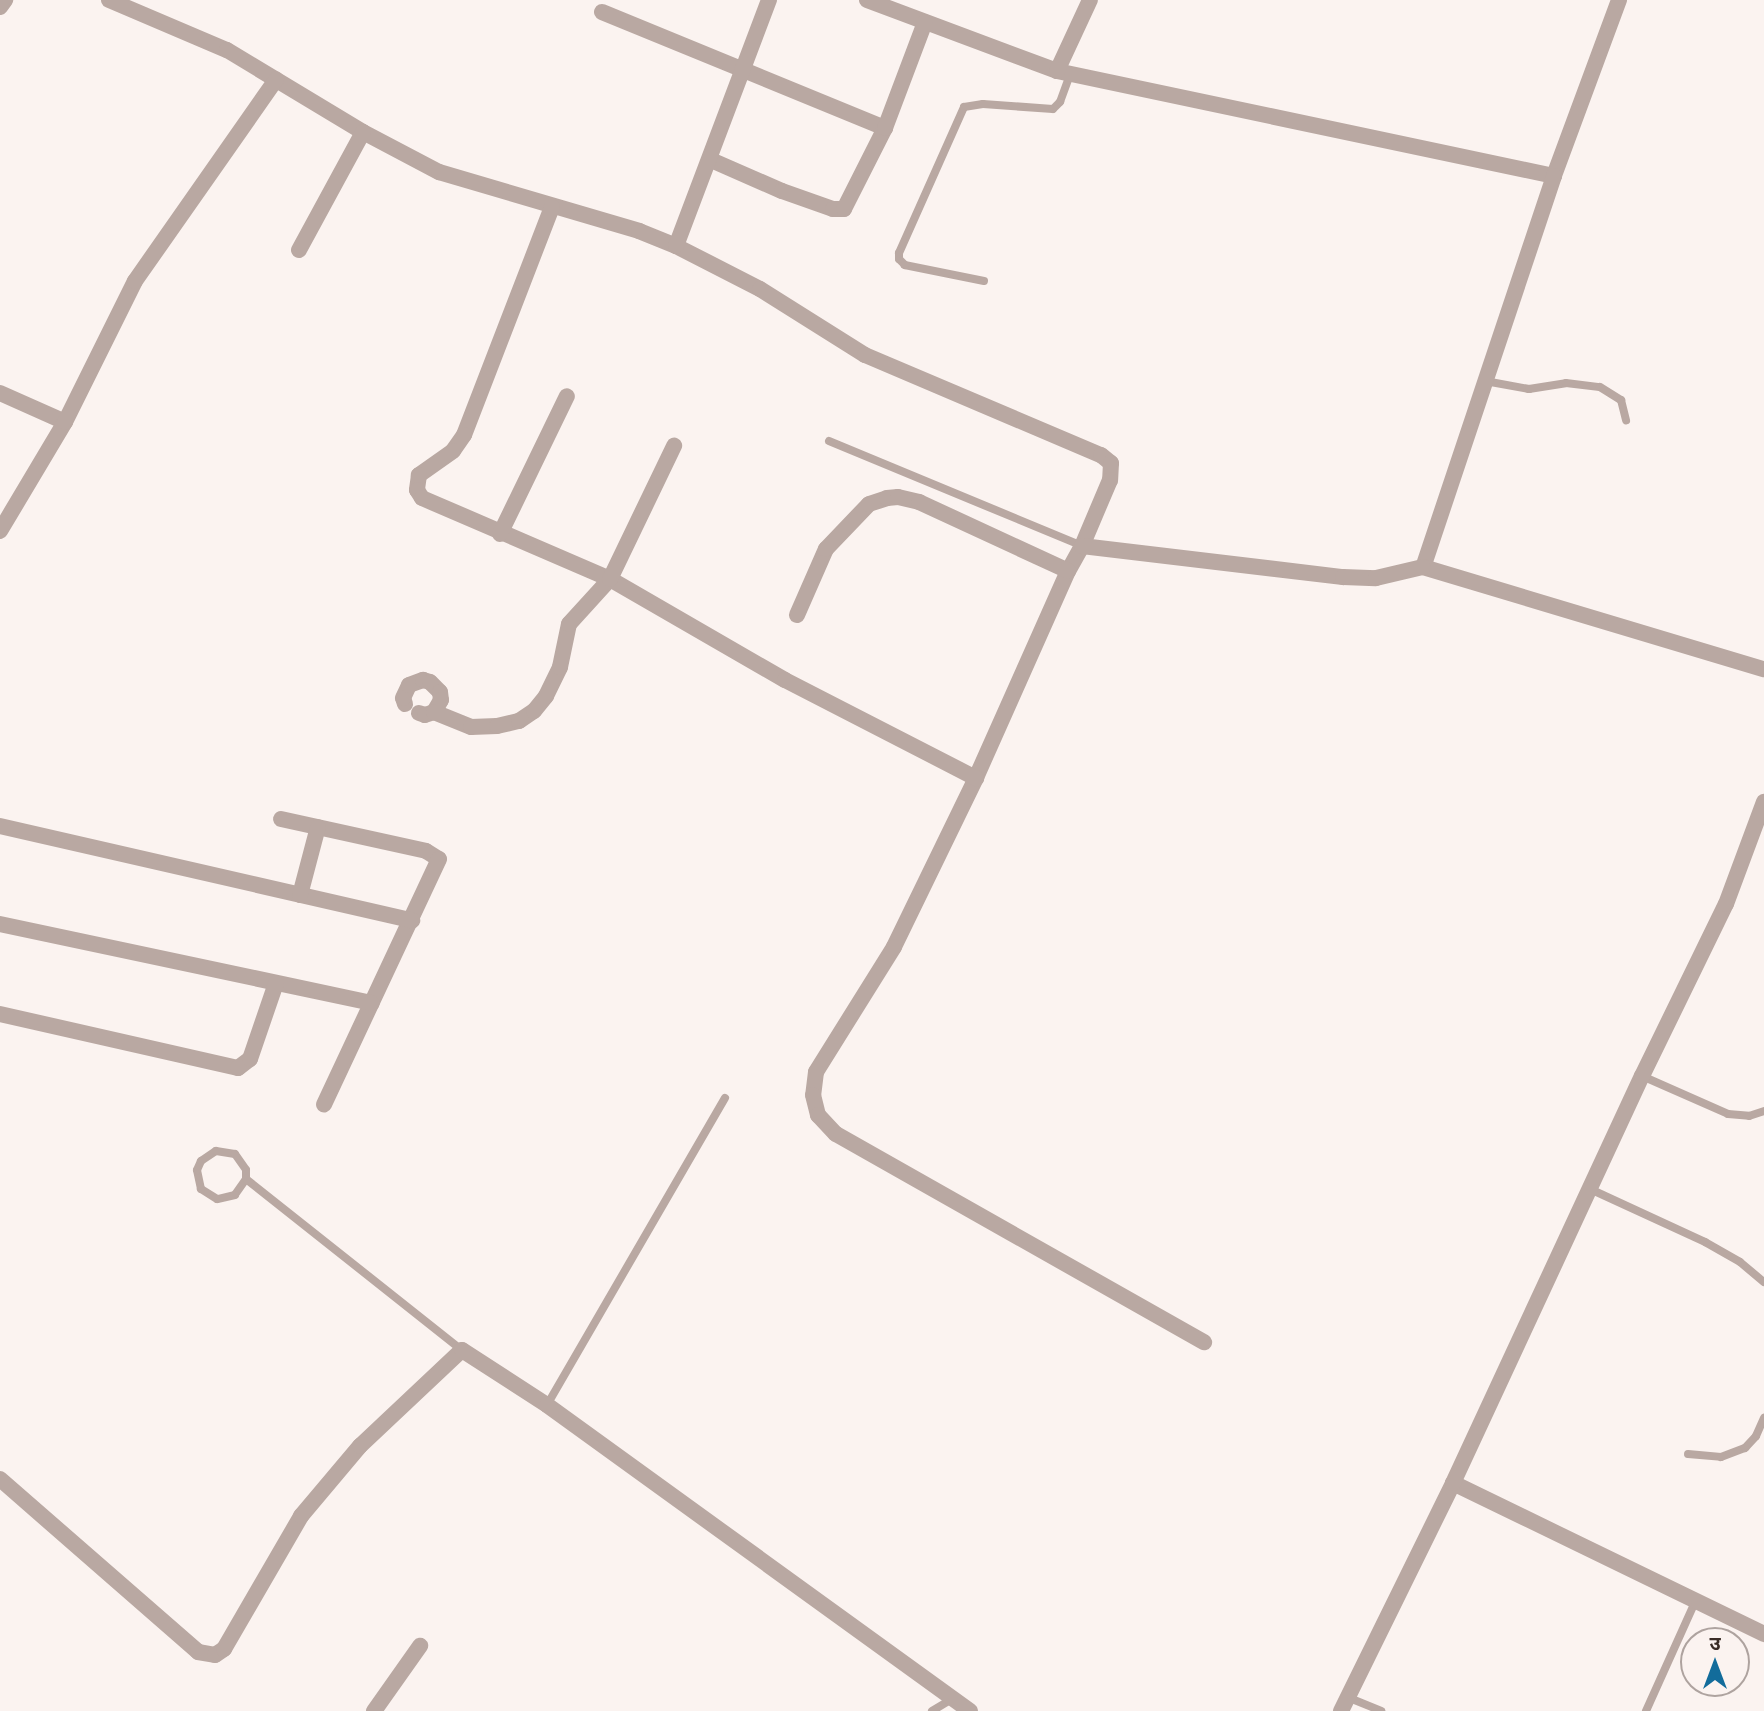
<!DOCTYPE html>
<meta charset="utf-8">
<style>
body{margin:0}
#map{position:relative;width:1764px;height:1711px;overflow:hidden;background:#fbf3f0;font-family:"Open Sans","Noto Sans Devanagari",sans-serif}
div>[style]{position:absolute}
[style*='--x']{left:calc(var(--x)*1px);top:calc(var(--y)*1px);width:calc(var(--w)*1px);rotate:calc(var(--a)*1deg)}
.lane>*{height:8px;margin:-4px;padding:0 4px;transform-origin:4px;border-radius:4px;background:#b9a8a2}
.street>*{height:16px;margin:-8px;padding:0 8px;transform-origin:8px;border-radius:8px;background:#b9a8a2}
span{translate:-50% -50%;white-space:nowrap;text-align:center;line-height:1.15;-webkit-text-stroke:5px #fbf3f0;paint-order:stroke}
.north{position:absolute;left:1680px;top:1627px;width:70px;height:70px;box-sizing:border-box;background:#fbf3f0;border:2px solid #aea39f;border-radius:50%;rotate:0deg;font-size:19px;font-weight:700;line-height:28px;text-align:center;color:#3a2c26}
.north::after{content:'';display:block;margin:auto;width:24px;height:32px;background:#126c9b;clip-path:polygon(50% 0,100% 100%,50% 72%,0 100%)}
</style>
<div id="map">
<div class="lane">
<div style="--x:984;--y:281;--w:81;--a:-168.6"></div>
<div style="--x:905;--y:265;--w:8;--a:-135"></div>
<div style="--x:899;--y:259;--w:6;--a:-90"></div>
<div style="--x:899;--y:253;--w:160;--a:-66"></div>
<div style="--x:964;--y:107;--w:19;--a:-9"></div>
<div style="--x:983;--y:104;--w:70;--a:4.1"></div>
<div style="--x:1053;--y:109;--w:10;--a:-45"></div>
<div style="--x:1060;--y:102;--w:30;--a:-70"></div>
<div style="--x:1485;--y:381;--w:45;--a:10.3"></div>
<div style="--x:1529;--y:389;--w:37;--a:-9"></div>
<div style="--x:1566;--y:383;--w:34;--a:7"></div>
<div style="--x:1600;--y:387;--w:25;--a:32"></div>
<div style="--x:1621;--y:400;--w:21;--a:76"></div>
<div style="--x:829;--y:441;--w:274;--a:22.5"></div>
<div style="--x:1642;--y:1076;--w:94;--a:23.8"></div>
<div style="--x:1728;--y:1114;--w:21;--a:5"></div>
<div style="--x:1749;--y:1116;--w:16;--a:-18"></div>
<div style="--x:246;--y:1179;--w:19;--a:125"></div>
<div style="--x:235;--y:1195;--w:18;--a:167"></div>
<div style="--x:217;--y:1199;--w:19;--a:-148"></div>
<div style="--x:201;--y:1189;--w:19;--a:-102"></div>
<div style="--x:197;--y:1170;--w:10;--a:-66"></div>
<div style="--x:201;--y:1161;--w:18;--a:-34"></div>
<div style="--x:216;--y:1151;--w:19;--a:9"></div>
<div style="--x:235;--y:1154;--w:19;--a:55"></div>
<div style="--x:246;--y:1170;--w:9;--a:90"></div>
<div style="--x:246;--y:1179;--w:275;--a:38.4"></div>
<div style="--x:1590;--y:1189;--w:127;--a:24.7"></div>
<div style="--x:1705;--y:1242;--w:40;--a:29.7"></div>
<div style="--x:1740;--y:1262;--w:31;--a:40"></div>
<div style="--x:547;--y:1405;--w:355;--a:-59.9"></div>
<div style="--x:1688;--y:1454;--w:33;--a:5"></div>
<div style="--x:1721;--y:1457;--w:26;--a:-21"></div>
<div style="--x:1745;--y:1448;--w:16;--a:-47"></div>
<div style="--x:1756;--y:1436;--w:20;--a:-66"></div>
<div style="--x:1347;--y:1697;--w:37;--a:22"></div>
<div style="--x:932;--y:1711;--w:23;--a:-31"></div>
<div style="--x:1646;--y:1711;--w:120;--a:-65.8"></div>
</div>
<div class="street">
<div style="--x:109;--y:0;--w:128;--a:23"></div>
<div style="--x:227;--y:50;--w:159;--a:31.1"></div>
<div style="--x:363;--y:132;--w:86;--a:27.8"></div>
<div style="--x:439;--y:172;--w:209;--a:16.4"></div>
<div style="--x:639;--y:231;--w:40;--a:22"></div>
<div style="--x:676;--y:246;--w:94;--a:27.1"></div>
<div style="--x:760;--y:289;--w:124;--a:32.2"></div>
<div style="--x:865;--y:355;--w:256;--a:23"></div>
<div style="--x:1101;--y:455;--w:13;--a:39"></div>
<div style="--x:1111;--y:463;--w:17;--a:93"></div>
<div style="--x:1110;--y:480;--w:72;--a:113"></div>
<div style="--x:1082;--y:546;--w:29;--a:119"></div>
<div style="--x:1068;--y:571;--w:227;--a:114"></div>
<div style="--x:976;--y:778;--w:188;--a:115.9"></div>
<div style="--x:894;--y:947;--w:147;--a:122"></div>
<div style="--x:816;--y:1072;--w:23;--a:97"></div>
<div style="--x:813;--y:1095;--w:21;--a:76"></div>
<div style="--x:818;--y:1115;--w:26;--a:47"></div>
<div style="--x:836;--y:1134;--w:423;--a:29.5"></div>
<div style="--x:867;--y:0;--w:203;--a:20.5"></div>
<div style="--x:1057;--y:71;--w:508;--a:11.93"></div>
<div style="--x:1619;--y:0;--w:188;--a:110.3"></div>
<div style="--x:1554;--y:176;--w:412;--a:108.5"></div>
<div style="--x:1423;--y:567;--w:356;--a:16.7"></div>
<div style="--x:0;--y:7;--w:9;--a:-54"></div>
<div style="--x:602;--y:12;--w:306;--a:22.3"></div>
<div style="--x:1057;--y:71;--w:78;--a:-65.1"></div>
<div style="--x:711;--y:160;--w:77;--a:23.6"></div>
<div style="--x:782;--y:191;--w:54;--a:19.4"></div>
<div style="--x:833;--y:209;--w:11;--a:0"></div>
<div style="--x:844;--y:209;--w:91;--a:-63.2"></div>
<div style="--x:885;--y:128;--w:113;--a:-69.3"></div>
<div style="--x:552;--y:207;--w:244;--a:111.1"></div>
<div style="--x:464;--y:435;--w:19;--a:125"></div>
<div style="--x:453;--y:451;--w:42;--a:144.8"></div>
<div style="--x:419;--y:475;--w:15;--a:98"></div>
<div style="--x:417;--y:490;--w:9;--a:58"></div>
<div style="--x:422;--y:498;--w:205;--a:23.3"></div>
<div style="--x:610;--y:579;--w:202;--a:30"></div>
<div style="--x:785;--y:680;--w:215;--a:27.2"></div>
<div style="--x:676;--y:246;--w:263;--a:-69.3"></div>
<div style="--x:299;--y:250;--w:134;--a:-61.5"></div>
<div style="--x:0;--y:393;--w:71;--a:24"></div>
<div style="--x:0;--y:531;--w:127;--a:-59.2"></div>
<div style="--x:65;--y:422;--w:157;--a:-63.6"></div>
<div style="--x:135;--y:281;--w:246;--a:-55"></div>
<div style="--x:500;--y:534;--w:153;--a:-64.1"></div>
<div style="--x:1082;--y:546;--w:263;--a:6.8"></div>
<div style="--x:1343;--y:577;--w:33;--a:2"></div>
<div style="--x:1376;--y:578;--w:48;--a:-13.2"></div>
<div style="--x:797;--y:615;--w:72;--a:-66.3"></div>
<div style="--x:826;--y:549;--w:62;--a:-46.3"></div>
<div style="--x:869;--y:504;--w:19;--a:-18"></div>
<div style="--x:887;--y:498;--w:11;--a:-5"></div>
<div style="--x:898;--y:497;--w:22;--a:13"></div>
<div style="--x:919;--y:502;--w:164;--a:24.8"></div>
<div style="--x:405;--y:704;--w:6;--a:-108"></div>
<div style="--x:403;--y:698;--w:14;--a:-65"></div>
<div style="--x:409;--y:685;--w:15;--a:-20"></div>
<div style="--x:423;--y:680;--w:7;--a:16"></div>
<div style="--x:430;--y:682;--w:14;--a:45"></div>
<div style="--x:440;--y:692;--w:8;--a:83"></div>
<div style="--x:441;--y:700;--w:14;--a:120"></div>
<div style="--x:419;--y:713;--w:6;--a:18"></div>
<div style="--x:425;--y:715;--w:9;--a:-18"></div>
<div style="--x:434;--y:712;--w:40;--a:22"></div>
<div style="--x:471;--y:727;--w:26;--a:-2"></div>
<div style="--x:497;--y:726;--w:23;--a:-13"></div>
<div style="--x:519;--y:721;--w:18;--a:-34"></div>
<div style="--x:534;--y:711;--w:19;--a:-51"></div>
<div style="--x:546;--y:696;--w:32;--a:-64"></div>
<div style="--x:560;--y:667;--w:44;--a:-78.2"></div>
<div style="--x:569;--y:624;--w:61;--a:-47.7"></div>
<div style="--x:610;--y:579;--w:148;--a:-64.3"></div>
<div style="--x:281;--y:819;--w:148;--a:12.4"></div>
<div style="--x:426;--y:851;--w:15;--a:32"></div>
<div style="--x:439;--y:859;--w:271;--a:115.1"></div>
<div style="--x:0;--y:826;--w:423;--a:12.9"></div>
<div style="--x:300;--y:895;--w:70;--a:-75.2"></div>
<div style="--x:0;--y:924;--w:380;--a:12"></div>
<div style="--x:0;--y:1014;--w:244;--a:12.8"></div>
<div style="--x:238;--y:1068;--w:15;--a:-37"></div>
<div style="--x:250;--y:1059;--w:80;--a:-71.1"></div>
<div style="--x:0;--y:1479;--w:263;--a:41.1"></div>
<div style="--x:198;--y:1652;--w:17;--a:10"></div>
<div style="--x:215;--y:1655;--w:11;--a:-34"></div>
<div style="--x:224;--y:1649;--w:154;--a:-59.9"></div>
<div style="--x:301;--y:1516;--w:92;--a:-49.9"></div>
<div style="--x:360;--y:1446;--w:140;--a:-43.3"></div>
<div style="--x:462;--y:1350;--w:101;--a:32.9"></div>
<div style="--x:547;--y:1405;--w:522;--a:35.88"></div>
<div style="--x:1453;--y:1483;--w:346;--a:25.9"></div>
<div style="--x:374;--y:1711;--w:80;--a:-54.7"></div>
<div style="--x:1341;--y:1711;--w:254;--a:-63.8"></div>
<div style="--x:1453;--y:1483;--w:449;--a:-65.1"></div>
<div style="--x:1642;--y:1076;--w:191;--a:-64"></div>
<div style="--x:1726;--y:904;--w:109;--a:-69.6"></div>
</div>
<div class="north">उ</div>
</div>
